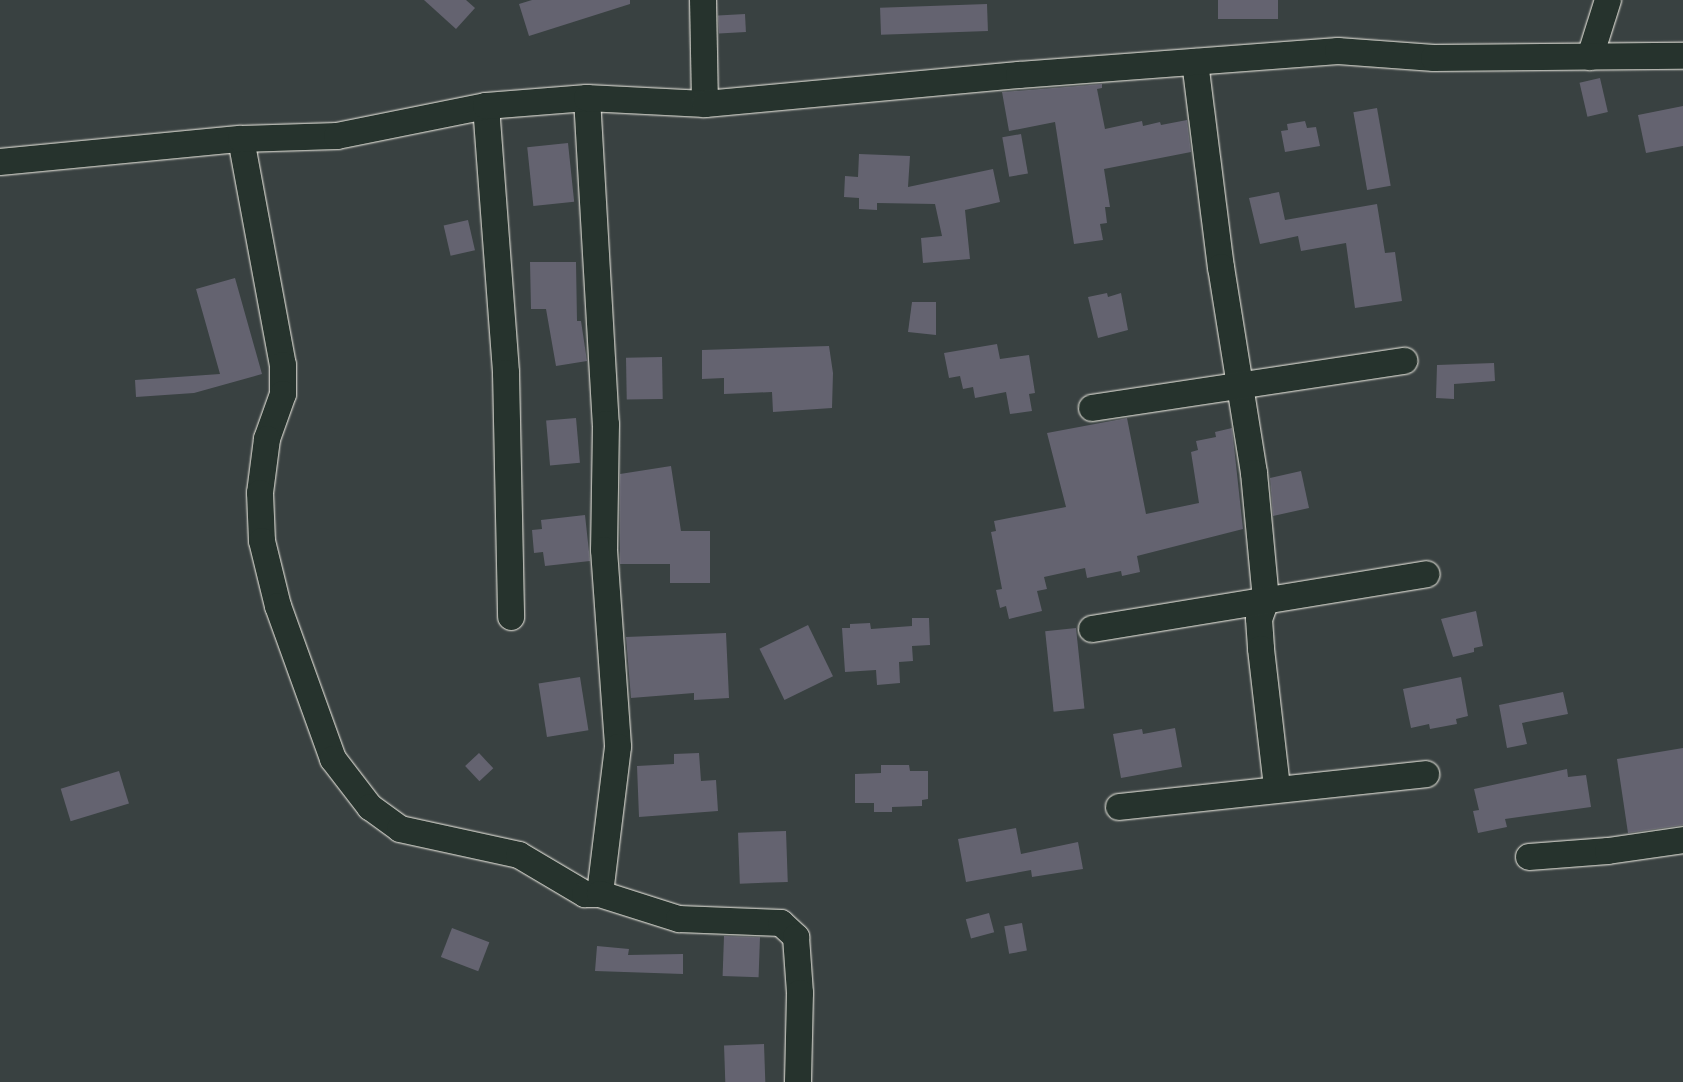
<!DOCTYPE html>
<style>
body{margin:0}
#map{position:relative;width:1683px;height:1082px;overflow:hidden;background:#394141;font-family:Mali,sans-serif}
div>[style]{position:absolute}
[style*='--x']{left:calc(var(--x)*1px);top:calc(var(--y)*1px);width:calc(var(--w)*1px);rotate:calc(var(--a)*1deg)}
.building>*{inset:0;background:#646370;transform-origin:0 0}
.roads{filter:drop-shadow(0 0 1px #f4f1e8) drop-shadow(0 0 1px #f4f1e8)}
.minor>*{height:26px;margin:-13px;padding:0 13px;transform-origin:13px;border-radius:13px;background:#26332d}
span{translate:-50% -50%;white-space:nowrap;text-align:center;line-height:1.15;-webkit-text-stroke:4.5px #26332d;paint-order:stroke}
</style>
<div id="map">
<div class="building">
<div style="clip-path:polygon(424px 0,466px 0,475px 8px,456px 29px)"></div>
<div style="clip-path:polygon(532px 0,630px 0,630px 4px,529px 36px,519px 4px)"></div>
<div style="left:1218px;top:0;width:60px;height:19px"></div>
<div style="left:987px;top:4px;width:27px;height:107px;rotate:88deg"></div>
<div style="left:745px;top:14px;width:18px;height:27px;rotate:87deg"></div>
<div style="left:1600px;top:78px;width:35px;height:21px;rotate:77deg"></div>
<div style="clip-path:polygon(1102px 84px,1102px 88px,1097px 89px,1105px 129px,1142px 121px,1143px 126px,1160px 122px,1161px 125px,1187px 120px,1191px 152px,1104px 169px,1110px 207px,1105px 207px,1107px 223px,1100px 224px,1103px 240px,1074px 244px,1055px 122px,1009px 131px,1002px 92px)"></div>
<div style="clip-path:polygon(1683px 106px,1683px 146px,1646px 153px,1638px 115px)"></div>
<div style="left:1377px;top:108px;width:79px;height:24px;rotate:80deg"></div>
<div style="clip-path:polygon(1305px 121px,1307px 128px,1316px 127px,1320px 146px,1285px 152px,1281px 131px,1288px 130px,1287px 124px)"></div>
<div style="left:1021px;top:134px;width:40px;height:19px;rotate:80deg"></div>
<div style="left:568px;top:143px;width:59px;height:41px;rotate:84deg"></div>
<div style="clip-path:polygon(859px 154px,910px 156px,908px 187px,993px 169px,1000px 202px,965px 210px,970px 259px,923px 263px,921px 238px,942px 236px,935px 204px,877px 203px,877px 210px,859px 209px,859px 198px,844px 197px,845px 176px,858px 177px)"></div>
<div style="clip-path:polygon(1279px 192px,1285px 220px,1377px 204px,1385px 253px,1395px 252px,1402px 301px,1355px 308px,1346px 243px,1301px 251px,1298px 236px,1260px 244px,1249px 198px)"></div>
<div style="left:468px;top:220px;width:31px;height:25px;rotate:77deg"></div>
<div style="clip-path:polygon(530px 262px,576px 262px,577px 321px,581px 321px,587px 361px,556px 366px,546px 309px,531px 309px)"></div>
<div style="clip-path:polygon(235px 278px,262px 374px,194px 393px,136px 397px,135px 380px,220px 374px,196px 289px)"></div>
<div style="clip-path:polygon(1107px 293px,1108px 297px,1121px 293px,1128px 330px,1098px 338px,1088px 297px)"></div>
<div style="clip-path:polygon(912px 302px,936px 302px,936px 335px,908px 332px)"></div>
<div style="clip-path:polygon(997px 344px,1000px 359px,1029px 355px,1035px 393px,1029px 394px,1032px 411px,1010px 414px,1006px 392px,975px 398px,973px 387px,963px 389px,960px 376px,949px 378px,944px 353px)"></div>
<div style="clip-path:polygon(829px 346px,833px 373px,832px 408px,773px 412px,772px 392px,724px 394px,724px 378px,702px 379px,702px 350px)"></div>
<div style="left:662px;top:357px;width:42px;height:36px;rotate:89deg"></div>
<div style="clip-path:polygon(1494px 363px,1495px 381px,1454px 384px,1454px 399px,1436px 398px,1437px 365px)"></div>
<div style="left:576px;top:418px;width:45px;height:30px;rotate:85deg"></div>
<div style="clip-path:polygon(1127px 418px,1146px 514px,1199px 503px,1191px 452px,1198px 450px,1196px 441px,1216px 437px,1215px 432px,1232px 428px,1243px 529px,1137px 556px,1140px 572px,1122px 576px,1121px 571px,1087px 578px,1085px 568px,1044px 577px,1047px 589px,1037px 591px,1042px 611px,1009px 619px,1006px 606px,1000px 608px,996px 590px,1002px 589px,991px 532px,996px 531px,994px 521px,1066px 507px,1047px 433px)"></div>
<div style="clip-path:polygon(671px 466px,681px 531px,710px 531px,710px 583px,670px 583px,670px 564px,620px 564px,620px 474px)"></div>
<div style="clip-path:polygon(1301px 471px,1309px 508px,1273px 516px,1270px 478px)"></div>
<div style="clip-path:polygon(585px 515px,590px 561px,545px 566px,543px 552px,534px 553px,532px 530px,542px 529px,541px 520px)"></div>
<div style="clip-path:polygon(1476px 611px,1483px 646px,1474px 648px,1474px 652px,1453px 657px,1441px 619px)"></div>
<div style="clip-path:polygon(912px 618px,929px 618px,930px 645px,912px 646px,913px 661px,899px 662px,900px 683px,877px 685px,876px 670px,845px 672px,842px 628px,850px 628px,850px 624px,870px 623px,871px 629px,912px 626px)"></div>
<div style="left:808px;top:625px;width:57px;height:54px;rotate:64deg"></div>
<div style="left:1076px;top:628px;width:81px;height:31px;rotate:84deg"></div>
<div style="clip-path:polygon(726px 633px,729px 698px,694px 700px,694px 693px,631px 698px,626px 637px)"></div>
<div style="left:580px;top:677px;width:54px;height:42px;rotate:81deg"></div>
<div style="clip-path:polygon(1461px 677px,1468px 716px,1456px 719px,1457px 724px,1430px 729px,1429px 724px,1411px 728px,1403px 689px)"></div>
<div style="clip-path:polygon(1563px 692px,1568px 714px,1522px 723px,1527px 744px,1507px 748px,1499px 705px)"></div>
<div style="clip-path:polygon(1175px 728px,1182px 767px,1121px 778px,1113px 734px,1142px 729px,1143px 734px)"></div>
<div style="clip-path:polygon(1683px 748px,1683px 825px,1628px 833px,1617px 759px)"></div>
<div style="left:479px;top:753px;width:21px;height:19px;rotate:47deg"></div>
<div style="clip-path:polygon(699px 753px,701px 781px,716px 780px,718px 811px,639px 817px,637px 766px,674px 764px,674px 754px)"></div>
<div style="clip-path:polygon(881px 765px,909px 765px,910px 771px,928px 771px,928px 799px,922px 800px,922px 806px,892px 807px,892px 812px,874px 812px,874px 803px,855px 803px,855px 774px,881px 773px)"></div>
<div style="clip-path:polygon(1567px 769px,1568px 777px,1586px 775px,1591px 807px,1505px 819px,1507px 827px,1478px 833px,1473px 811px,1479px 810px,1474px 789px)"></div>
<div style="left:119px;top:771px;width:34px;height:61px;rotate:73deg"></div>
<div style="clip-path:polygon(1016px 828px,1021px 854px,1078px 842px,1083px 869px,1032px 877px,1031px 870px,966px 882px,958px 839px)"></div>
<div style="left:786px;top:831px;width:51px;height:48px;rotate:88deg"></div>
<div style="left:989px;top:913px;width:20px;height:24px;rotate:75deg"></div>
<div style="left:1022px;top:923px;width:28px;height:18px;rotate:80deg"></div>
<div style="left:452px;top:928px;width:40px;height:31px;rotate:21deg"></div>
<div style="left:724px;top:936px;width:36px;height:40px;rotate:2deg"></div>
<div style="clip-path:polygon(597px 946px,629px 949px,628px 955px,683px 954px,683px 974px,595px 971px)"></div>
<div style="left:764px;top:1044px;width:38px;height:40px;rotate:88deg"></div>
</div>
<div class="roads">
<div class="minor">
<div style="--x:703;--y:0;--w:104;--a:88.9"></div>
<div style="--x:1590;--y:57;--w:60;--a:-72.5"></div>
<div style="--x:1195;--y:62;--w:207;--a:82.8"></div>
<div style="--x:1221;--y:267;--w:209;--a:80.9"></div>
<div style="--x:1254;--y:473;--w:128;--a:84.6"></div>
<div style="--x:1266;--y:600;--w:20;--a:110"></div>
<div style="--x:1259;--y:619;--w:30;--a:86"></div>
<div style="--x:1261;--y:649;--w:140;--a:83.4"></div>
<div style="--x:587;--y:98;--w:327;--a:86.7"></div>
<div style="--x:606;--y:424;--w:126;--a:90.9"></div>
<div style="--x:604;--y:550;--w:197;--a:85.9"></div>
<div style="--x:618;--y:747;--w:148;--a:97"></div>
<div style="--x:486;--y:106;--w:268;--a:85.7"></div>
<div style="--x:506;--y:373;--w:244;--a:88.8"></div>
<div style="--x:241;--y:139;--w:230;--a:79.5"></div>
<div style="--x:283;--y:365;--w:29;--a:90"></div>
<div style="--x:283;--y:394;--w:48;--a:109.6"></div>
<div style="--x:267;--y:439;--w:54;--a:97.4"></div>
<div style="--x:260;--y:493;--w:48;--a:87.6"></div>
<div style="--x:262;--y:541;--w:67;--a:76.2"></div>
<div style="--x:278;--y:606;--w:163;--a:70.2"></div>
<div style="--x:333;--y:759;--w:61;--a:52.4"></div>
<div style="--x:370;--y:807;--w:37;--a:36"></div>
<div style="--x:400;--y:829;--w:122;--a:12.3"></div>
<div style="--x:519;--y:855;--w:77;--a:30.6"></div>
<div style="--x:585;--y:894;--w:15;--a:0"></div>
<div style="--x:600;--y:894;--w:83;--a:17.6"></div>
<div style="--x:679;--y:919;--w:102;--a:2.2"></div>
<div style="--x:781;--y:923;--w:21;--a:43"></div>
<div style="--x:796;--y:937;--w:56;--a:85.9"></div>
<div style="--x:800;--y:993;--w:89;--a:91.3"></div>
<div style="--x:0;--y:162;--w:242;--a:-5.5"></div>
<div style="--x:241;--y:139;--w:96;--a:-1.8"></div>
<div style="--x:337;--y:136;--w:152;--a:-11.4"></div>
<div style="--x:486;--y:106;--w:101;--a:-4.5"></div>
<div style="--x:587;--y:98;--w:118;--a:2.9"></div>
<div style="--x:705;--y:104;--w:315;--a:-5.3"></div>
<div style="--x:1019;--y:75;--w:320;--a:-4.3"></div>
<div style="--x:1338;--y:51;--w:96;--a:4.2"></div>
<div style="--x:1434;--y:58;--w:249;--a:-0.5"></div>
<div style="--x:1092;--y:408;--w:316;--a:-8.6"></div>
<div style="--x:1092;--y:629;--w:339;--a:-9.3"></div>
<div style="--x:1119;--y:807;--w:309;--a:-6.1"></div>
<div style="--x:1529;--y:857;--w:79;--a:-4.3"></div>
<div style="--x:1608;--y:851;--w:76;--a:-8.3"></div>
</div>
</div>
</div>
